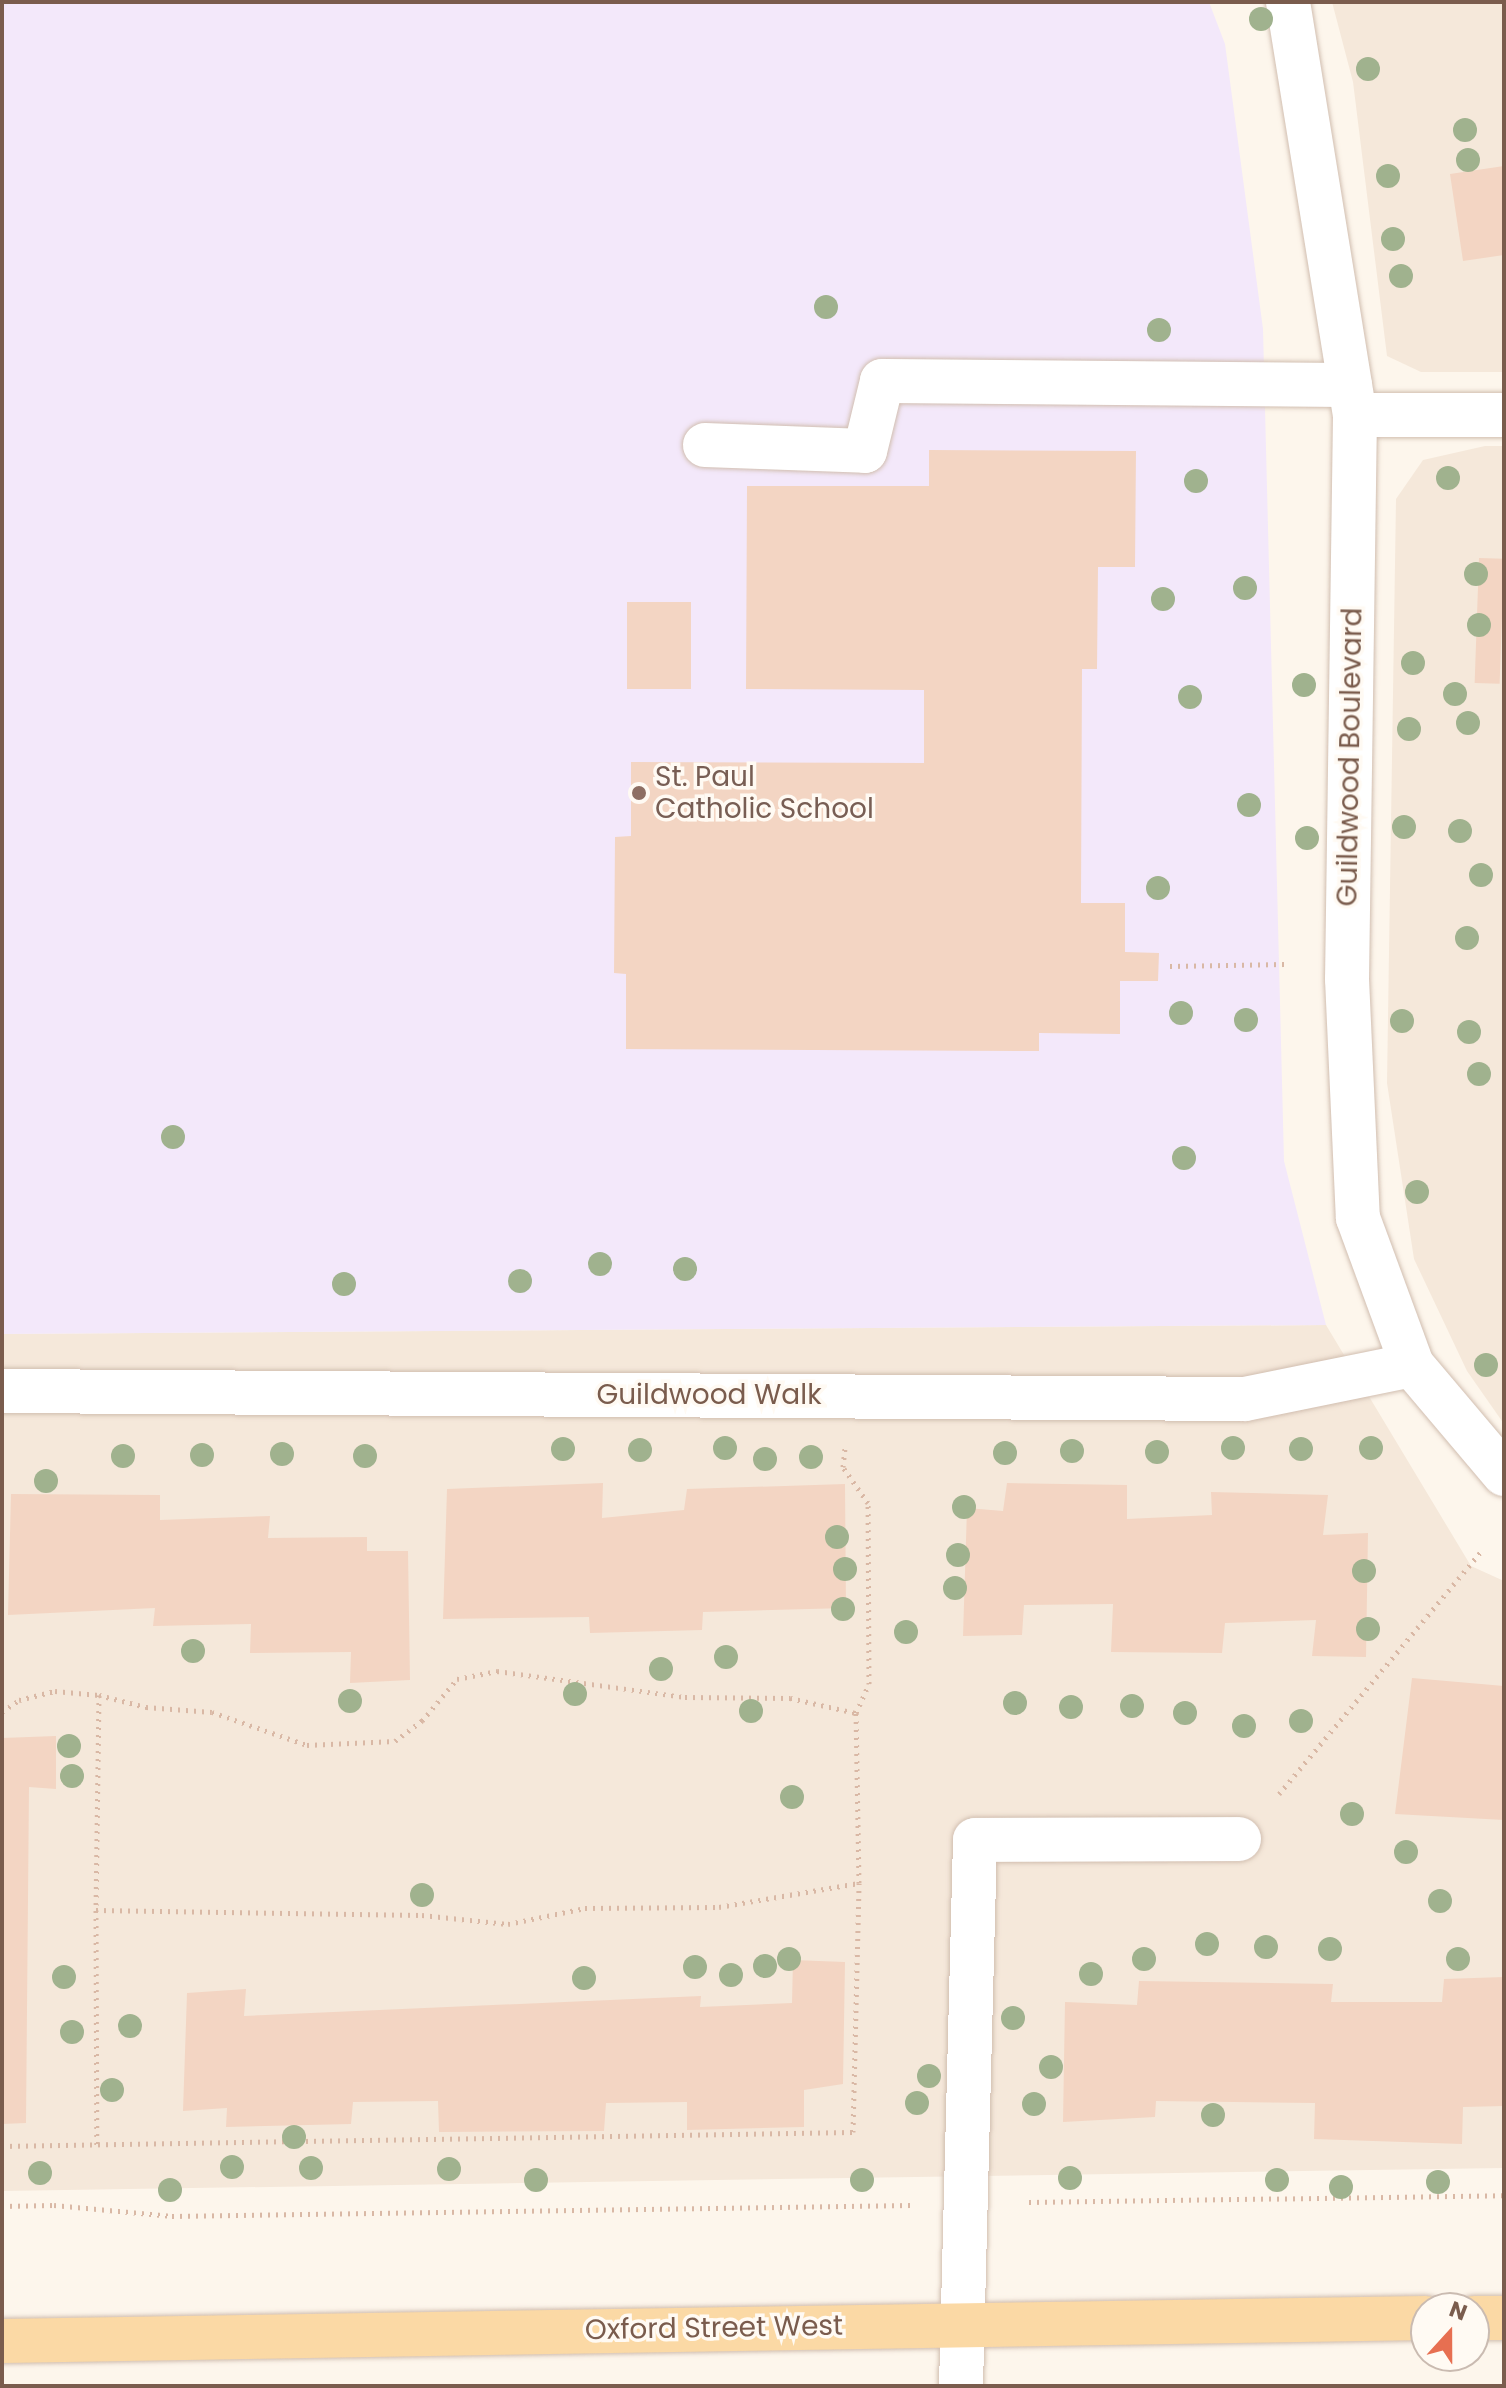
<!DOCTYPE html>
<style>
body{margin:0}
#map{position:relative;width:1506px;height:2388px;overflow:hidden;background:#fdf6ec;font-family:Poppins,sans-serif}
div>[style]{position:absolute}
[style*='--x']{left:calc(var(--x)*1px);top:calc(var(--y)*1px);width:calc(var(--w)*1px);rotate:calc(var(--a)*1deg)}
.residential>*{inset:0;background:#f5e8da}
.education>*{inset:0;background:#f3e8fa}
.building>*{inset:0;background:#f3d5c3;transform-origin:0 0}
.path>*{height:5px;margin-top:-2.5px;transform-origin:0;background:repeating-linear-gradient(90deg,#d9b8a5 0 2px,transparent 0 8px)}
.roads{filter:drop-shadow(0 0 2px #d1beb0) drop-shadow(0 0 2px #d1beb0)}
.minor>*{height:44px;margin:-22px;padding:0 22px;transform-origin:22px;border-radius:22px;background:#fff}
.major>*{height:44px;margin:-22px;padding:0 22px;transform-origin:22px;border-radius:22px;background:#fbd9a5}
.trees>*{width:24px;height:24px;margin:-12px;border-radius:50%;background:#a0b28e}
.dots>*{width:22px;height:22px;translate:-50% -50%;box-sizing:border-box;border:4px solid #fffaf3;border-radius:50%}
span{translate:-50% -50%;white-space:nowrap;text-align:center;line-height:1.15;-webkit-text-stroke:7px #fffaf3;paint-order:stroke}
.street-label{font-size:28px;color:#7a5c4d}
.education-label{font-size:28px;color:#785e54}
.left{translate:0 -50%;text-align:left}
.frame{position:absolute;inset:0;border:4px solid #7a5c4d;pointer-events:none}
.north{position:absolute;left:1410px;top:2292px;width:80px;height:80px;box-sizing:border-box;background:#fffaf3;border:2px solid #cabbb1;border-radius:50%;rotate:21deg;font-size:22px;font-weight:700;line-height:32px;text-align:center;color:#7a5c4d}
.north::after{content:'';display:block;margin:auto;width:28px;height:36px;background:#e76f51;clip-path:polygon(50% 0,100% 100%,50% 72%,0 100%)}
</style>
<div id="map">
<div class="residential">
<div style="clip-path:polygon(1332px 2px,1504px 2px,1504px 372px,1421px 372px,1387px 356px,1353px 82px)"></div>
<div style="clip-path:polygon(1485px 446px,1504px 446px,1504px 1424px,1467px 1371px,1414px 1259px,1387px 1083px,1396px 499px,1423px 460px)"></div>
<div style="clip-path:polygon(1326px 1325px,1471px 1566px,1504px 1581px,1504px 2168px,2px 2191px,2px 1334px)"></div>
</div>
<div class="education">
<div style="clip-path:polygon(2px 2px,1209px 2px,1225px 44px,1263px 329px,1284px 1161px,1326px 1325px,2px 1334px)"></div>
</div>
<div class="building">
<div style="clip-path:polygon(1504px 166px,1504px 255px,1463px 261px,1450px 174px)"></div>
<div style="clip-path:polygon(929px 450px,1136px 451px,1135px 567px,1098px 567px,1097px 669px,1082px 669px,1081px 903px,1125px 903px,1125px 952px,1159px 953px,1158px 981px,1120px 981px,1120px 1034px,1039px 1033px,1039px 1051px,626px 1049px,626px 974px,614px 973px,615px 837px,631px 836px,631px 762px,924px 763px,924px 690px,746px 689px,747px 486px,929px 486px)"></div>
<div style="left:1479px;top:558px;width:25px;height:125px;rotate:2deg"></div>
<div style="left:627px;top:602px;width:64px;height:87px"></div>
<div style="clip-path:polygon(603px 1483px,602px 1518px,684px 1510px,687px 1489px,845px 1484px,846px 1608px,703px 1612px,702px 1630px,590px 1633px,589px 1617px,443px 1619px,447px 1489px)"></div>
<div style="clip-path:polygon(1007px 1483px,1127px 1485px,1127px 1519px,1212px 1515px,1211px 1492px,1328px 1495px,1323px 1535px,1368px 1533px,1366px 1657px,1312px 1656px,1316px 1620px,1225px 1623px,1222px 1653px,1111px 1652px,1113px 1604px,1024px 1605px,1022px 1635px,963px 1636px,967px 1508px,1003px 1511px)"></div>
<div style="clip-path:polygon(11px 1494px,160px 1495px,160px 1520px,270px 1516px,268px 1538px,367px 1537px,367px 1551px,408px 1551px,410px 1680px,350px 1683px,351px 1652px,250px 1653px,251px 1624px,153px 1626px,155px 1608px,8px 1615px)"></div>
<div style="clip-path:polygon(1412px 1678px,1504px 1686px,1504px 1820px,1395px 1814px)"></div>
<div style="clip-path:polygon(56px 1736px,56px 1789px,29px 1787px,26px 2123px,2px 2124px,2px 1738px)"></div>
<div style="clip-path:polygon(793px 1960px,845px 1962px,843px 2084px,804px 2090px,804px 2127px,687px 2130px,687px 2102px,606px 2103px,604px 2131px,439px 2132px,438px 2101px,353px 2102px,351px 2124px,226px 2127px,227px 2108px,183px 2111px,187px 1993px,246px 1989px,244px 2016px,701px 1996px,700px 2007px,792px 2003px)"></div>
<div style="clip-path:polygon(1504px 1977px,1504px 2106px,1463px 2107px,1462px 2144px,1314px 2139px,1315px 2103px,1156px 2101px,1155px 2117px,1063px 2122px,1065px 2002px,1137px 2005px,1139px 1981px,1333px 1984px,1331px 2002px,1442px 2002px,1444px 1979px)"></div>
</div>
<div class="path">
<div style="--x:1170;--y:966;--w:115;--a:-1"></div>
<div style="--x:99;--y:1695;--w:49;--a:14.3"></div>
<div style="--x:146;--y:1707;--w:66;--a:4.3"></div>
<div style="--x:212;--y:1712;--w:101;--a:19.2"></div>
<div style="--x:307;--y:1745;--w:88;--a:-2.6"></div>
<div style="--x:395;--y:1741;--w:34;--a:-37"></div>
<div style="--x:422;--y:1721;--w:55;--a:-50.2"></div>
<div style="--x:457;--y:1679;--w:41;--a:-11.3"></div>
<div style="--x:497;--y:1671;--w:190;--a:7.9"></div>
<div style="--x:685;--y:1697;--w:105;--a:0.5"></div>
<div style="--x:790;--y:1698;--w:68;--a:12.8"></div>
<div style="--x:2;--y:1712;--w:21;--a:-35"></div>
<div style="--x:19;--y:1700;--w:37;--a:-14"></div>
<div style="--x:55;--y:1691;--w:44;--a:5.2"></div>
<div style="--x:99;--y:1695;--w:215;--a:90.8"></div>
<div style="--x:96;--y:1910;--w:326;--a:0.9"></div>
<div style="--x:422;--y:1915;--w:86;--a:6"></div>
<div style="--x:508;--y:1924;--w:79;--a:-11.7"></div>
<div style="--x:585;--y:1908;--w:134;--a:-0.4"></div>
<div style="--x:719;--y:1907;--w:142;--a:-9.7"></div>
<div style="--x:1279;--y:1794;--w:319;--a:-50.2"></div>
<div style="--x:96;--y:1910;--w:235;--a:89.8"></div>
<div style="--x:2;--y:2146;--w:851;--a:-0.94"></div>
<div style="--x:853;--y:2132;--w:249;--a:-88.6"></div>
<div style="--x:859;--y:1883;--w:170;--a:-91"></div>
<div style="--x:856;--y:1713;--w:32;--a:-66"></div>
<div style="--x:869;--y:1684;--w:181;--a:-90.3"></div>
<div style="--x:868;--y:1503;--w:44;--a:-124.8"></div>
<div style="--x:843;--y:1467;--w:20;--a:-84"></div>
<div style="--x:1029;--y:2202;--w:475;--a:-0.8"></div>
<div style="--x:2;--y:2206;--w:52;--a:-1.1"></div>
<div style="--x:54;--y:2205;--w:119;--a:5.3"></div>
<div style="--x:172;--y:2216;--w:740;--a:-0.85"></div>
</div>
<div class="roads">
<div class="minor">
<div style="--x:1288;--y:2;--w:418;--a:80.8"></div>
<div style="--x:1355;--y:415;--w:564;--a:90.81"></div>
<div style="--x:1347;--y:979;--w:239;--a:87.4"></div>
<div style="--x:1358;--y:1218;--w:157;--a:69.8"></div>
<div style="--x:1412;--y:1365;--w:143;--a:49.8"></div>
<div style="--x:1355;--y:415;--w:149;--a:0"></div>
<div style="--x:705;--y:445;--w:160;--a:2.1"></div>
<div style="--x:865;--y:451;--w:72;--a:-76.3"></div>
<div style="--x:882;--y:381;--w:468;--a:0.5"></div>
<div style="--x:2;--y:1391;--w:1243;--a:0.37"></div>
<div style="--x:1245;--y:1399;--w:170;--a:-11.5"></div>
<div style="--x:961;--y:2386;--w:546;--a:-88.53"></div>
<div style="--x:975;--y:1840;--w:264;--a:-0.2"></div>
</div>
<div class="major">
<div style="--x:1474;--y:2318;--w:30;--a:0"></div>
<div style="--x:2;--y:2341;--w:1424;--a:-0.93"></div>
</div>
</div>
<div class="trees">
<div style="left:1261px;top:19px"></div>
<div style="left:1368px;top:69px"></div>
<div style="left:1465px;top:130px"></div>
<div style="left:1468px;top:160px"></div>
<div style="left:1388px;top:176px"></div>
<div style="left:1393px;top:239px"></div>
<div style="left:1401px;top:276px"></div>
<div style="left:826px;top:307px"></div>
<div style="left:1159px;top:330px"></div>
<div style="left:1448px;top:478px"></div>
<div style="left:1196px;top:481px"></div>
<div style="left:1476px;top:574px"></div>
<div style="left:1245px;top:588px"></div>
<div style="left:1163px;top:599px"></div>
<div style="left:1479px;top:625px"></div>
<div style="left:1413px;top:663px"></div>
<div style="left:1304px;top:685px"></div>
<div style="left:1455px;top:694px"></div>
<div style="left:1190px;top:697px"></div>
<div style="left:1468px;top:723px"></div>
<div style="left:1409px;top:729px"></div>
<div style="left:1249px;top:805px"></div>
<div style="left:1404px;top:827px"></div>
<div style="left:1460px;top:831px"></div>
<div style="left:1307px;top:838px"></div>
<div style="left:1481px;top:875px"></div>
<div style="left:1158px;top:888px"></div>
<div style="left:1467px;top:938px"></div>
<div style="left:1181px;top:1013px"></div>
<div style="left:1246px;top:1020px"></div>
<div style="left:1402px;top:1021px"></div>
<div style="left:1469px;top:1032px"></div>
<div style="left:1479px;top:1074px"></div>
<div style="left:173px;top:1137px"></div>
<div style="left:1184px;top:1158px"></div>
<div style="left:1417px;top:1192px"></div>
<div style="left:600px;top:1264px"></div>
<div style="left:685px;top:1269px"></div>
<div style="left:520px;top:1281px"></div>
<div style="left:344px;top:1284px"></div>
<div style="left:1486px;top:1365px"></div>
<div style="left:725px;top:1448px"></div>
<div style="left:1233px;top:1448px"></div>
<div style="left:1371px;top:1448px"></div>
<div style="left:563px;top:1449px"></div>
<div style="left:1301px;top:1449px"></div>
<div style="left:640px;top:1450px"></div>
<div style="left:1072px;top:1451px"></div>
<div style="left:1157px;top:1452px"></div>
<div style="left:1005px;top:1453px"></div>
<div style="left:282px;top:1454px"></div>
<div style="left:202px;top:1455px"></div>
<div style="left:123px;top:1456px"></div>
<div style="left:365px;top:1456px"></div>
<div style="left:811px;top:1457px"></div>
<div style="left:765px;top:1459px"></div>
<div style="left:46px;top:1481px"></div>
<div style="left:964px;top:1507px"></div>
<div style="left:837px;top:1537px"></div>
<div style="left:958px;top:1555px"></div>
<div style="left:845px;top:1569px"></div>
<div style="left:1364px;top:1571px"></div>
<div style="left:955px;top:1588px"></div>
<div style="left:843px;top:1609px"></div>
<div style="left:1368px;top:1629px"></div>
<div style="left:906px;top:1632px"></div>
<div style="left:193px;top:1651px"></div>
<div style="left:726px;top:1657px"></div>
<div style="left:661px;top:1669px"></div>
<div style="left:575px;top:1694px"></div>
<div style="left:350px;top:1701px"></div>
<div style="left:1015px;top:1703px"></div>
<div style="left:1132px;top:1706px"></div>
<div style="left:1071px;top:1707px"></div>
<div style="left:751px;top:1711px"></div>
<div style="left:1185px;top:1713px"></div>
<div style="left:1301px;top:1721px"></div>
<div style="left:1244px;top:1726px"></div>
<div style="left:69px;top:1746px"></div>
<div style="left:72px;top:1776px"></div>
<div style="left:792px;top:1797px"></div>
<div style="left:1352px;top:1814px"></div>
<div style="left:1406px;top:1852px"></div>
<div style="left:422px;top:1895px"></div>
<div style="left:1440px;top:1901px"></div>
<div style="left:1207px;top:1944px"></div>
<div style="left:1266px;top:1947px"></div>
<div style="left:1330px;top:1949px"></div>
<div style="left:789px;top:1959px"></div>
<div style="left:1144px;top:1959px"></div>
<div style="left:1458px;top:1959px"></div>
<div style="left:765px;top:1966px"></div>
<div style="left:695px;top:1967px"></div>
<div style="left:1091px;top:1974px"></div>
<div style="left:731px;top:1975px"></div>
<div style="left:64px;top:1977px"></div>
<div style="left:584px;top:1978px"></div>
<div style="left:1013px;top:2018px"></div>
<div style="left:130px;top:2026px"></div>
<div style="left:72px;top:2032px"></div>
<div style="left:1051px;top:2067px"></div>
<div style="left:929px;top:2076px"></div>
<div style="left:112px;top:2090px"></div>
<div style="left:917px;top:2103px"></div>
<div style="left:1034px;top:2104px"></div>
<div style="left:1213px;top:2115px"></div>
<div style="left:294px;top:2137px"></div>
<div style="left:232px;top:2167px"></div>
<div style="left:311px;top:2168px"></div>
<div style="left:449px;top:2169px"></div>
<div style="left:40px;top:2173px"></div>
<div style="left:1070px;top:2178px"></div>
<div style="left:536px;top:2180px"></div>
<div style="left:862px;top:2180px"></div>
<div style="left:1277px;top:2180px"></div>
<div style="left:1438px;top:2182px"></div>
<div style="left:1341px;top:2187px"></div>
<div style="left:170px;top:2190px"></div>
</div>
<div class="dots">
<div style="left:639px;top:793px;background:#8d6e63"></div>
</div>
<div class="street-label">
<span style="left:1350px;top:757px;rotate:-89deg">Guildwood Boulevard</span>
<span style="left:709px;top:1395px">Guildwood Walk</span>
<span style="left:714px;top:2328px;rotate:-1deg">Oxford Street West</span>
</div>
<div class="education-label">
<span class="left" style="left:655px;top:793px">St. Paul<br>Catholic School</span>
</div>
<div class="frame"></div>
<div class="north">N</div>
</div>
